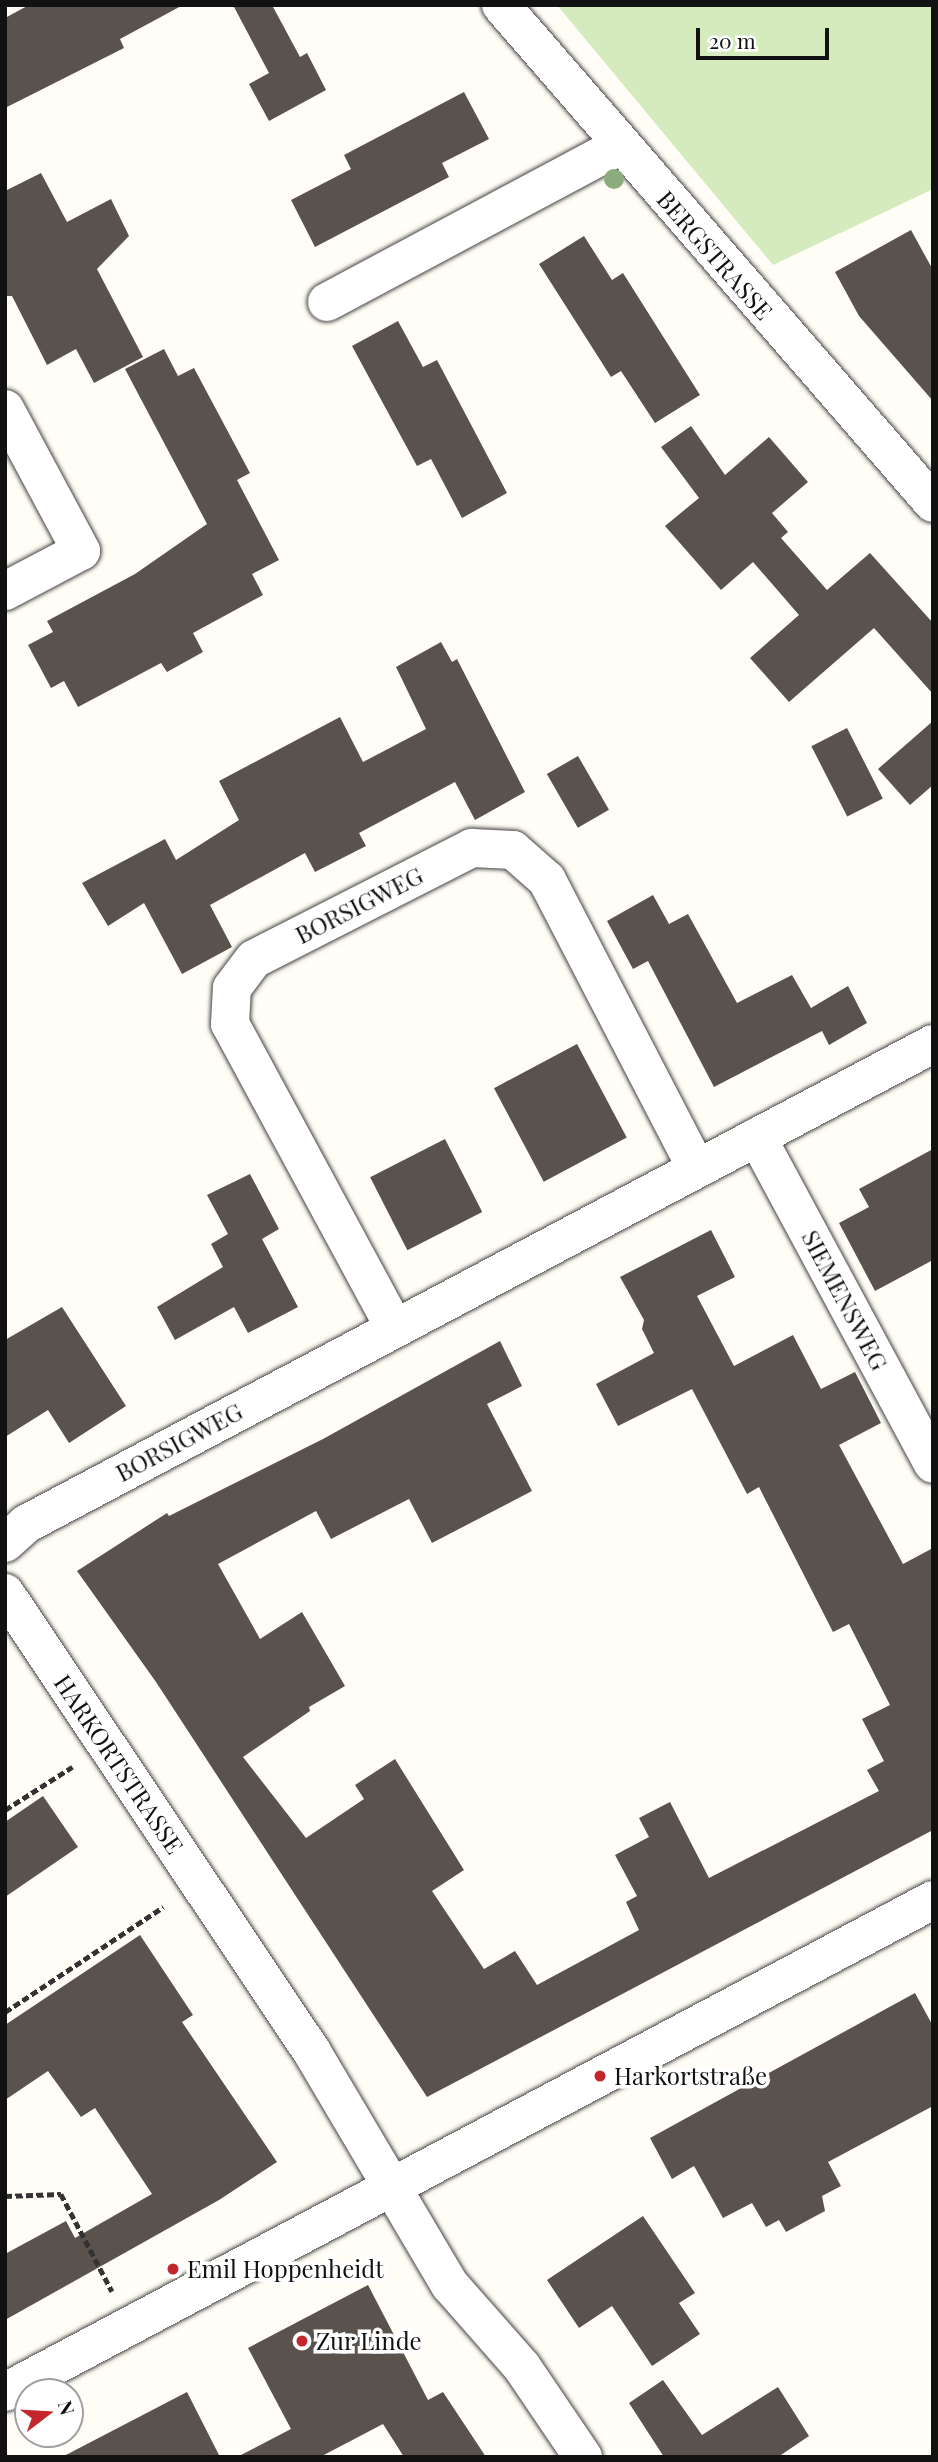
<!DOCTYPE html>
<meta charset="utf-8">
<style>
body{margin:0}
#map{position:relative;width:938px;height:2462px;overflow:hidden;background:#fffdf5;font-family:"Playfair Display",serif}
div>[style]{position:absolute}
[style*='--x']{left:calc(var(--x)*1px);top:calc(var(--y)*1px);width:calc(var(--w)*1px);rotate:calc(var(--a)*1deg)}
.green>*{inset:0;background:#d5ebbd}
.building>*{inset:0;background:#5a524d;transform-origin:0 0}
.path>*{height:4.5px;margin-top:-2.25px;transform-origin:0;background:repeating-linear-gradient(90deg,#333 0 7px,transparent 0 10.5px)}
.roads{filter:drop-shadow(0 0 2px #444) drop-shadow(0 0 2px #444)}
.minor>*{height:38px;margin:-19px;padding:0 19px;transform-origin:19px;border-radius:19px;background:#fff}
.trees>*{width:20px;height:20px;margin:-10px;border-radius:50%;background:#8dad7f}
.dots>*{width:19px;height:19px;translate:-50% -50%;box-sizing:border-box;border:4px solid #fff;border-radius:50%}
span{translate:-50% -50%;white-space:nowrap;text-align:center;line-height:1.15;-webkit-text-stroke:7px #fff;paint-order:stroke}
.street-label{font-size:24px;color:#111}
.poi-label{font-size:24px;color:#111}
.left{translate:0 -50%;text-align:left}
.frame{position:absolute;inset:0;border:7px solid #111;pointer-events:none}
.north{position:absolute;left:14px;top:2378px;width:70px;height:70px;box-sizing:border-box;background:#fff;border:2px solid #a0a0a0;border-radius:50%;rotate:73deg;font-size:19px;font-weight:700;line-height:28px;text-align:center;color:#111}
.north::after{content:'';display:block;margin:auto;width:24px;height:32px;background:#c4262e;clip-path:polygon(50% 0,100% 100%,50% 72%,0 100%)}
.scale{position:absolute;left:696px;top:28px;width:133px;height:32px;box-sizing:border-box;border:4px solid #111;border-top:0;padding-left:9px;font-size:21px;line-height:24px;white-space:nowrap;color:#111;-webkit-text-stroke:5px #fff;paint-order:stroke}
</style>
<div id="map">
<div class="green">
<div style="clip-path:polygon(557px 5px,933px 5px,933px 189px,773px 265px)"></div>
</div>
<div class="building">
<div style="clip-path:polygon(29px 5px,183px 5px,120px 39px,124px 48px,5px 108px,5px 18px)"></div>
<div style="clip-path:polygon(233px 5px,272px 5px,300px 57px,307px 53px,326px 90px,269px 121px,249px 84px,269px 73px)"></div>
<div style="clip-path:polygon(464px 92px,489px 139px,442px 163px,449px 177px,315px 247px,291px 200px,351px 169px,344px 155px)"></div>
<div style="clip-path:polygon(41px 173px,67px 222px,111px 199px,129px 236px,97px 269px,143px 357px,94px 383px,76px 349px,47px 365px,12px 296px,5px 296px,5px 191px)"></div>
<div style="clip-path:polygon(911px 230px,933px 270px,933px 401px,859px 316px,835px 272px)"></div>
<div style="clip-path:polygon(584px 236px,612px 280px,623px 273px,700px 395px,655px 423px,621px 371px,611px 377px,539px 264px)"></div>
<div style="clip-path:polygon(398px 321px,423px 367px,437px 360px,507px 493px,462px 518px,431px 459px,417px 466px,352px 346px)"></div>
<div style="clip-path:polygon(164px 349px,178px 376px,194px 368px,250px 473px,237px 480px,279px 560px,252px 574px,263px 595px,193px 633px,203px 652px,167px 672px,161px 663px,78px 707px,64px 681px,51px 688px,28px 645px,53px 632px,47px 621px,135px 574px,207px 524px,125px 369px)"></div>
<div style="clip-path:polygon(691px 426px,725px 475px,769px 437px,808px 482px,772px 513px,788px 532px,781px 538px,827px 590px,870px 553px,933px 623px,933px 694px,874px 628px,789px 702px,750px 658px,799px 615px,753px 562px,721px 590px,665px 526px,699px 498px,661px 447px)"></div>
<div style="clip-path:polygon(441px 642px,452px 662px,457px 659px,525px 792px,475px 820px,455px 782px,359px 833px,366px 846px,315px 872px,305px 853px,210px 905px,232px 947px,182px 974px,144px 903px,108px 926px,82px 883px,165px 839px,176px 860px,239px 820px,219px 781px,340px 717px,363px 762px,426px 729px,396px 667px)"></div>
<div style="clip-path:polygon(933px 721px,933px 785px,910px 805px,878px 769px)"></div>
<div style="left:847px;top:728px;width:79px;height:40px;rotate:63deg"></div>
<div style="left:578px;top:756px;width:62px;height:36px;rotate:60deg"></div>
<div style="clip-path:polygon(653px 895px,669px 924px,688px 914px,737px 1003px,792px 975px,811px 1008px,848px 986px,867px 1023px,829px 1045px,822px 1031px,714px 1087px,648px 961px,633px 969px,607px 921px)"></div>
<div style="left:577px;top:1044px;width:106px;height:94px;rotate:62deg"></div>
<div style="left:445px;top:1139px;width:82px;height:84px;rotate:63deg"></div>
<div style="clip-path:polygon(933px 1149px,933px 1260px,875px 1291px,839px 1223px,869px 1207px,859px 1189px)"></div>
<div style="clip-path:polygon(250px 1174px,279px 1229px,262px 1239px,298px 1307px,248px 1333px,234px 1307px,175px 1340px,157px 1307px,223px 1267px,211px 1244px,228px 1234px,207px 1195px)"></div>
<div style="clip-path:polygon(711px 1230px,735px 1277px,697px 1296px,734px 1366px,793px 1335px,821px 1389px,855px 1372px,881px 1423px,839px 1445px,903px 1564px,933px 1548px,933px 1830px,427px 2097px,156px 1682px,77px 1571px,167px 1513px,169px 1516px,323px 1439px,500px 1341px,522px 1386px,487px 1404px,532px 1491px,432px 1543px,409px 1499px,331px 1539px,316px 1511px,218px 1564px,260px 1639px,302px 1612px,345px 1686px,309px 1707px,310px 1711px,243px 1757px,306px 1838px,364px 1799px,355px 1785px,395px 1759px,464px 1870px,432px 1891px,484px 1969px,515px 1951px,537px 1985px,639px 1930px,626px 1902px,637px 1896px,615px 1855px,649px 1837px,639px 1818px,670px 1802px,709px 1878px,879px 1791px,867px 1770px,884px 1761px,862px 1719px,890px 1705px,849px 1624px,833px 1632px,759px 1487px,747px 1494px,692px 1389px,618px 1426px,596px 1384px,654px 1353px,642px 1329px,644px 1320px,620px 1277px)"></div>
<div style="clip-path:polygon(62px 1307px,126px 1406px,69px 1443px,48px 1410px,5px 1437px,5px 1340px)"></div>
<div style="clip-path:polygon(43px 1796px,78px 1847px,5px 1897px,5px 1822px)"></div>
<div style="clip-path:polygon(140px 1935px,193px 2015px,182px 2022px,277px 2162px,219px 2200px,5px 2320px,5px 2254px,66px 2221px,75px 2238px,152px 2194px,95px 2108px,81px 2117px,48px 2071px,5px 2100px,5px 2025px)"></div>
<div style="clip-path:polygon(915px 1993px,933px 2026px,933px 2106px,828px 2162px,841px 2186px,822px 2196px,825px 2211px,786px 2232px,779px 2220px,766px 2227px,752px 2203px,723px 2218px,694px 2166px,672px 2179px,650px 2138px)"></div>
<div style="clip-path:polygon(643px 2216px,695px 2293px,679px 2303px,700px 2334px,652px 2366px,612px 2306px,579px 2328px,547px 2280px)"></div>
<div style="clip-path:polygon(368px 2285px,428px 2400px,443px 2392px,486px 2457px,404px 2457px,383px 2424px,320px 2457px,237px 2457px,291px 2429px,248px 2348px)"></div>
<div style="clip-path:polygon(663px 2380px,702px 2435px,778px 2387px,809px 2436px,778px 2457px,664px 2457px,629px 2403px)"></div>
<div style="clip-path:polygon(187px 2392px,220px 2457px,62px 2457px)"></div>
</div>
<div class="path">
<div style="--x:5;--y:1810;--w:80;--a:-32.7"></div>
<div style="--x:5;--y:2012;--w:190;--a:-33.6"></div>
<div style="--x:5;--y:2196;--w:56;--a:-2"></div>
<div style="--x:61;--y:2194;--w:110;--a:62.3"></div>
</div>
<div class="roads">
<div class="minor">
<div style="--x:501;--y:5;--w:659;--a:49.06"></div>
<div style="--x:327;--y:302;--w:331;--a:-28.1"></div>
<div style="--x:5;--y:409;--w:161;--a:61.8"></div>
<div style="--x:81;--y:551;--w:86;--a:152.2"></div>
<div style="--x:757;--y:1137;--w:371;--a:61.7"></div>
<div style="--x:394;--y:1327;--w:345;--a:-118.4"></div>
<div style="--x:230;--y:1024;--w:36;--a:-87"></div>
<div style="--x:232;--y:988;--w:36;--a:-53"></div>
<div style="--x:254;--y:959;--w:245;--a:-27"></div>
<div style="--x:472;--y:848;--w:41;--a:2.8"></div>
<div style="--x:513;--y:850;--w:45;--a:41.4"></div>
<div style="--x:547;--y:880;--w:322;--a:62.6"></div>
<div style="--x:5;--y:1543;--w:28;--a:-42"></div>
<div style="--x:26;--y:1524;--w:1026;--a:-27.89"></div>
<div style="--x:5;--y:1593;--w:552;--a:56.22"></div>
<div style="--x:312;--y:2052;--w:271;--a:59.4"></div>
<div style="--x:450;--y:2285;--w:109;--a:48.7"></div>
<div style="--x:522;--y:2367;--w:109;--a:55.9"></div>
<div style="--x:5;--y:2392;--w:1050;--a:-27.93"></div>
</div>
</div>
<div class="trees">
<div style="left:614px;top:179px"></div>
</div>
<div class="dots">
<div style="left:600px;top:2076px;background:#c4262e"></div>
<div style="left:173px;top:2269px;background:#c4262e"></div>
<div style="left:302px;top:2341px;background:#c4262e"></div>
</div>
<div class="street-label">
<span style="left:715px;top:255px;rotate:49deg">BERGSTRASSE</span>
<span style="left:359px;top:905px;rotate:-27deg">BORSIGWEG</span>
<span style="left:845px;top:1300px;rotate:62deg">SIEMENSWEG</span>
<span style="left:179px;top:1442px;rotate:-28deg">BORSIGWEG</span>
<span style="left:119px;top:1764px;rotate:56deg">HARKORTSTRASSE</span>
</div>
<div class="poi-label">
<span class="left" style="left:614px;top:2076px">Harkortstraße</span>
<span class="left" style="left:187px;top:2269px">Emil Hoppenheidt</span>
<span class="left" style="left:316px;top:2341px">Zur Linde</span>
</div>
<div class="frame"></div>
<div class="north">N</div>
<div class="scale">20 m</div>
</div>
